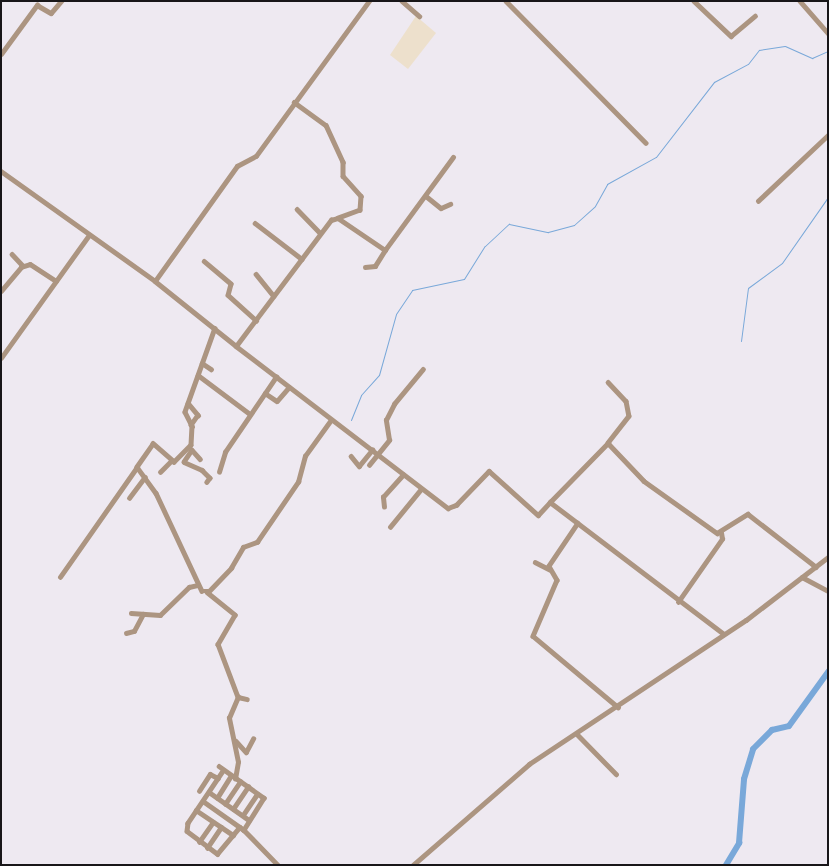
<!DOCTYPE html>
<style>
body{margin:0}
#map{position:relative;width:829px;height:866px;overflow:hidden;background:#eee9f1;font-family:"Playfair Display",serif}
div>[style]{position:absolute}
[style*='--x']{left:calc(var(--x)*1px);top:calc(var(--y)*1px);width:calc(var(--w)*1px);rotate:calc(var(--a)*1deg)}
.education>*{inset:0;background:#ede0cc}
.stream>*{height:1px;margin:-0.5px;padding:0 0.5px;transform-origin:0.5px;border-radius:0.5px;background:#79a8d9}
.river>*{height:6px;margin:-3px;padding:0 3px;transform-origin:3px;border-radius:3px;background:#79a8d9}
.minor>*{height:4.5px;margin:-2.25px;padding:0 2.25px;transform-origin:2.25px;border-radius:2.25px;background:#ac9581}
span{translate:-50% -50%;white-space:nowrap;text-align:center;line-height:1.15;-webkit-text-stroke:4.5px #fff;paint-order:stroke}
.frame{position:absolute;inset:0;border:2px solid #181619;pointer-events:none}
</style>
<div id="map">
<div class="education">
<div style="clip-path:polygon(416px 16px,436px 33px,408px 69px,390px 55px)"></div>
</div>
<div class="stream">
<div style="--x:741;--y:341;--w:53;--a:-82.5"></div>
<div style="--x:748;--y:288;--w:42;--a:-36.3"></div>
<div style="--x:782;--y:263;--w:80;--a:-55.1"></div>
<div style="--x:351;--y:420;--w:27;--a:-68"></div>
<div style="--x:361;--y:395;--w:27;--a:-48"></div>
<div style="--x:379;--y:375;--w:63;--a:-74.4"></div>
<div style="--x:396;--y:314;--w:29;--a:-56"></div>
<div style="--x:412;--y:290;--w:53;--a:-11.9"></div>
<div style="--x:464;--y:279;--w:39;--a:-58"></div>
<div style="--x:485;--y:246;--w:33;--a:-43"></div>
<div style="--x:509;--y:224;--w:40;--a:12"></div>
<div style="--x:548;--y:232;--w:27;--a:-15"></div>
<div style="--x:574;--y:225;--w:28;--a:-42"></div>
<div style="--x:595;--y:206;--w:25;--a:-61"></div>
<div style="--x:607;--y:184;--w:56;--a:-28.9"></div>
<div style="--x:656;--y:157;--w:95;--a:-52.3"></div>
<div style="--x:714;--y:82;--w:38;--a:-28"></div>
<div style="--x:748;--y:64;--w:18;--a:-52"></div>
<div style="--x:759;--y:50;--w:26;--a:-9"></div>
<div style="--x:785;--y:46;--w:30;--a:24"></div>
<div style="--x:812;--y:58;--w:17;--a:-24"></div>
</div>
<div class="river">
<div style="--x:726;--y:865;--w:26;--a:-59"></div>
<div style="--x:739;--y:843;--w:64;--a:-85.5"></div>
<div style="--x:744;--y:779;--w:31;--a:-73"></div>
<div style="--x:753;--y:749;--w:27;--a:-45"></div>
<div style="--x:772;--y:730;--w:17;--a:-13"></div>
<div style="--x:789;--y:726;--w:67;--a:-54.2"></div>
</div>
<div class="minor">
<div style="--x:402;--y:1;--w:23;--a:41"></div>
<div style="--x:506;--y:1;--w:199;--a:45.4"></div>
<div style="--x:694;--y:1;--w:51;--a:43.4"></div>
<div style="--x:731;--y:36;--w:31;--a:-40"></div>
<div style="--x:800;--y:1;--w:43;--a:48.8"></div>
<div style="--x:1;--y:54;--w:61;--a:-53.7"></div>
<div style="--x:37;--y:5;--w:16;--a:30"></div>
<div style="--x:51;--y:13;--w:16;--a:-50"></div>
<div style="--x:294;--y:102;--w:39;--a:36"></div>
<div style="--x:326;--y:125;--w:41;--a:65.3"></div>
<div style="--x:343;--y:162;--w:14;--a:90"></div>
<div style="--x:343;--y:176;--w:27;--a:48"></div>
<div style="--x:361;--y:196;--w:14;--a:94"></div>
<div style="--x:360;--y:210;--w:23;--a:160"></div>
<div style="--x:1;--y:171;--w:189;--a:35.5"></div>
<div style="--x:155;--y:281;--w:104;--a:38.7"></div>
<div style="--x:236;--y:346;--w:158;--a:-53"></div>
<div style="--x:331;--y:220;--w:7;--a:-16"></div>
<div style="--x:338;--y:218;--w:57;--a:34.2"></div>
<div style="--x:385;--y:250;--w:115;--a:-53.8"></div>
<div style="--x:426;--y:196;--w:19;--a:39"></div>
<div style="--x:441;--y:208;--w:10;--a:-24"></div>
<div style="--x:758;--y:201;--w:96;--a:-43.3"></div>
<div style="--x:297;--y:209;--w:33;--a:46"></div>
<div style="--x:255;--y:223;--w:59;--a:37.5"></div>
<div style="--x:12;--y:254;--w:16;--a:47"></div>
<div style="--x:204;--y:261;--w:35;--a:40"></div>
<div style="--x:231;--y:284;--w:11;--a:105"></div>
<div style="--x:228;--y:295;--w:38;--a:42"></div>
<div style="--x:365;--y:267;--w:10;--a:-6"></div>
<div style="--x:375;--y:266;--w:19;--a:-58"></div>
<div style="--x:256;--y:274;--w:28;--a:51"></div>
<div style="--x:155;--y:281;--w:141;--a:-54.5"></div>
<div style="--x:237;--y:166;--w:21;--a:-28"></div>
<div style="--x:256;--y:156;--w:192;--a:-53.9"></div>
<div style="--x:1;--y:291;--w:31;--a:-50"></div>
<div style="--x:21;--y:267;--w:9;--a:-18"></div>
<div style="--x:30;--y:264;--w:31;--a:33"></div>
<div style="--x:215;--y:328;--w:89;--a:109.7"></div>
<div style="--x:185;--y:412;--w:16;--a:63"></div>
<div style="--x:192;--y:426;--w:19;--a:93"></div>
<div style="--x:191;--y:445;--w:24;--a:135"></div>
<div style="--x:174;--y:462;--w:28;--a:-139"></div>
<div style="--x:153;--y:444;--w:28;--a:125"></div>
<div style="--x:137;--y:467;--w:32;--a:54"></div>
<div style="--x:156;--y:493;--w:108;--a:64.9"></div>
<div style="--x:202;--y:591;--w:7;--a:0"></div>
<div style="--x:209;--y:591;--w:32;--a:-46"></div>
<div style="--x:231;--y:568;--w:24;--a:-60"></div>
<div style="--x:243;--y:547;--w:15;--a:-20"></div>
<div style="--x:257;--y:542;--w:73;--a:-55.7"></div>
<div style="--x:298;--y:482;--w:27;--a:-75"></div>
<div style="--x:305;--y:456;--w:44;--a:-54.2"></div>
<div style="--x:236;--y:346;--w:267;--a:37.4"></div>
<div style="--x:448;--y:508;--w:9;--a:-21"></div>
<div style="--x:456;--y:505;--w:47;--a:-45.9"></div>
<div style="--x:489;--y:471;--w:66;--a:41.9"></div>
<div style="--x:538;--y:515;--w:18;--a:-47"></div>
<div style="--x:550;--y:502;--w:218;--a:37.2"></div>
<div style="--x:1;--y:358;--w:151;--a:-54.4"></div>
<div style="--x:202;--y:363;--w:11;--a:34"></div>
<div style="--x:198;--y:375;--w:65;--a:36.9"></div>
<div style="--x:608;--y:382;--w:26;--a:47"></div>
<div style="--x:626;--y:401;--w:15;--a:79"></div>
<div style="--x:629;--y:416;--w:34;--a:128"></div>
<div style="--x:265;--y:393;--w:14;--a:34"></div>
<div style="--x:277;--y:401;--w:18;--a:-49"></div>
<div style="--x:188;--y:403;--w:16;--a:50"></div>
<div style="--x:198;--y:415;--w:12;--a:125"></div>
<div style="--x:192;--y:450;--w:14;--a:124"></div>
<div style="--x:184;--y:462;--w:20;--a:24"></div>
<div style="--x:202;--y:470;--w:11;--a:45"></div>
<div style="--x:210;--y:478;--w:5;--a:127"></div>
<div style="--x:192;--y:450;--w:12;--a:48"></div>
<div style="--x:351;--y:456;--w:13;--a:51"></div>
<div style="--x:359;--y:466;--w:21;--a:-51"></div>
<div style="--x:369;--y:465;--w:32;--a:-51"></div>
<div style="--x:389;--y:440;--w:20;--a:-99"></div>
<div style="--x:386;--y:420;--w:18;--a:-63"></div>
<div style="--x:394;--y:404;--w:45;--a:-50.4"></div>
<div style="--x:160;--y:472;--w:16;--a:-45"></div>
<div style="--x:219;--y:472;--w:21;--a:-73"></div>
<div style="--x:225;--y:452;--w:91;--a:-55.8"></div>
<div style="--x:129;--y:498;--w:26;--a:-53"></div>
<div style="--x:550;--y:502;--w:83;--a:-45.5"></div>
<div style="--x:608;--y:443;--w:52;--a:46.5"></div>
<div style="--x:644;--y:481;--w:90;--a:35.5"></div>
<div style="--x:717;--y:533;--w:36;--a:-32"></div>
<div style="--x:748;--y:514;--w:86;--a:37.9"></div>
<div style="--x:384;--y:507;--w:10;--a:-96"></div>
<div style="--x:383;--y:497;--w:30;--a:-48"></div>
<div style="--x:578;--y:523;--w:52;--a:124"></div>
<div style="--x:549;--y:566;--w:16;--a:60"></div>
<div style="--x:557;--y:580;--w:61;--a:113.2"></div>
<div style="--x:533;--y:636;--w:111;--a:39.9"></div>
<div style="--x:390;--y:527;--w:49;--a:-50.8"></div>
<div style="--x:535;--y:562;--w:16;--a:27"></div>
<div style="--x:60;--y:577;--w:134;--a:-55"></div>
<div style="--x:802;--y:577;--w:30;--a:28"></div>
<div style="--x:207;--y:592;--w:36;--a:39"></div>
<div style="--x:235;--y:615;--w:34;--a:120"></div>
<div style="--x:218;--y:644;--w:57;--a:69.3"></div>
<div style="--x:678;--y:602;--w:77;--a:-55.1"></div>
<div style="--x:722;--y:539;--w:6;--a:-99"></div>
<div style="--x:131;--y:613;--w:29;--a:4"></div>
<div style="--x:160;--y:615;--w:40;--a:-44"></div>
<div style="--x:189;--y:587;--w:9;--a:-13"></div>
<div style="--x:126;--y:633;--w:8;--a:-14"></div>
<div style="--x:134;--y:631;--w:19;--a:-62"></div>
<div style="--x:577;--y:734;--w:56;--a:45.7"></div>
<div style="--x:236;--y:741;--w:15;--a:48"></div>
<div style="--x:246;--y:752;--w:15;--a:-62"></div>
<div style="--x:219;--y:766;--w:55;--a:35.4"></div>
<div style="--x:264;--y:798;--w:38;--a:122"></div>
<div style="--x:223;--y:771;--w:63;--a:123.9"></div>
<div style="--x:188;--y:823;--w:8;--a:97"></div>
<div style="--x:187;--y:831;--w:38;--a:37"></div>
<div style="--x:217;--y:854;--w:35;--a:-50"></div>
<div style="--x:235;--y:779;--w:17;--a:-80"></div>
<div style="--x:238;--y:762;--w:45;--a:-101.6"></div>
<div style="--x:229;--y:718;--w:23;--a:-67"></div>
<div style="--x:238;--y:697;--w:9;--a:13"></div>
<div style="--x:199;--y:791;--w:20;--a:-57"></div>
<div style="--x:210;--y:774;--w:9;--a:27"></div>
<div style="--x:209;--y:792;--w:49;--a:35"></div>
<div style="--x:217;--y:798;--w:26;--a:-58"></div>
<div style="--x:203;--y:801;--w:50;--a:35.3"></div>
<div style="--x:244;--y:830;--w:49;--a:45.8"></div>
<div style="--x:225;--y:804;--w:27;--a:-56"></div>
<div style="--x:233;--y:809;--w:27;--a:-56"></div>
<div style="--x:196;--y:810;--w:45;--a:34"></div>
<div style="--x:243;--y:815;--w:25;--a:-56"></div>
<div style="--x:199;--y:842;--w:24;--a:-55"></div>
<div style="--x:207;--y:848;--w:25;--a:-56"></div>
<div style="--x:413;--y:865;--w:154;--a:-41"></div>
<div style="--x:529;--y:764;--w:260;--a:-33.6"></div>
<div style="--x:746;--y:620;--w:103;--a:-37.5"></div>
</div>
<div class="frame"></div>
</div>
